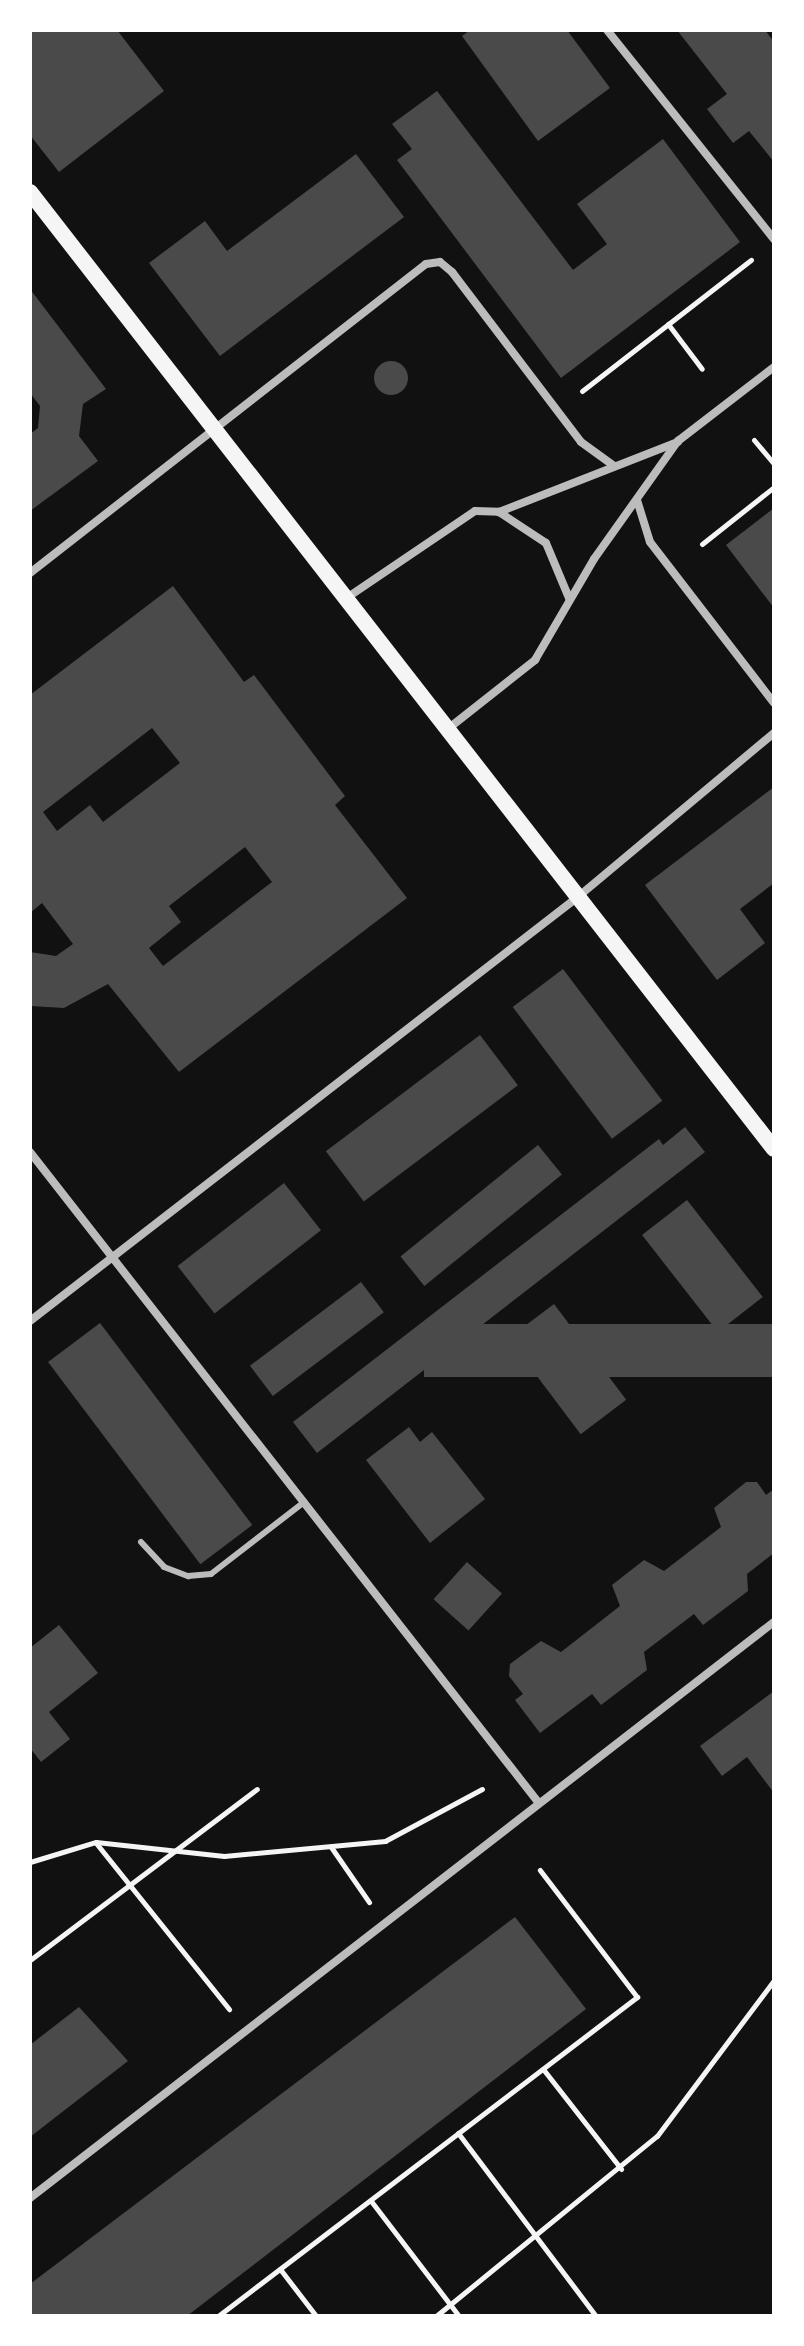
<!DOCTYPE html>
<style>
body{margin:0}
#map{position:relative;width:804px;height:2346px;overflow:hidden;background:#111;font-family:Mulish,sans-serif}
div>[style]{position:absolute}
[style*='--x']{left:calc(var(--x)*1px);top:calc(var(--y)*1px);width:calc(var(--w)*1px);rotate:calc(var(--a)*1deg)}
.building>*{inset:0;background:#4a4a4a;transform-origin:0 0}
.round{border-radius:50%}
.path>*{height:5px;margin:-2.5px;padding:0 2.5px;transform-origin:2.5px;border-radius:2.5px;background:#f5f5f5}
.service>*{height:6px;margin:-3px;padding:0 3px;transform-origin:3px;border-radius:3px;background:#bcbcbc}
.minor>*{height:8px;margin:-4px;padding:0 4px;transform-origin:4px;border-radius:4px;background:#bcbcbc}
.secondary>*{height:16px;margin:-8px;padding:0 8px;transform-origin:8px;border-radius:8px;background:#f5f5f5}
span{translate:-50% -50%;white-space:nowrap;text-align:center;line-height:1.15;-webkit-text-stroke:8px #fff;paint-order:stroke}
.frame{position:absolute;inset:0;border:32px solid #fff;pointer-events:none}
</style>
<div id="map">
<div class="building">
<div style="clip-path:polygon(30px 30px,117px 30px,164px 91px,59px 172px,30px 135px)"></div>
<div style="clip-path:polygon(470px 30px,567px 30px,610px 88px,538px 141px,462px 36px)"></div>
<div style="clip-path:polygon(677px 30px,765px 30px,774px 42px,774px 162px,749px 131px,733px 143px,707px 109px,727px 94px)"></div>
<div style="clip-path:polygon(437px 91px,573px 270px,607px 244px,577px 204px,663px 139px,740px 242px,561px 378px,397px 160px,412px 149px,392px 124px)"></div>
<div style="clip-path:polygon(356px 154px,404px 217px,220px 356px,149px 263px,205px 221px,227px 251px)"></div>
<div style="clip-path:polygon(30px 289px,106px 389px,83px 404px,79px 436px,98px 461px,30px 511px,30px 434px,38px 428px,40px 406px,30px 393px)"></div>
<div class="round" style="left:374px;top:361px;width:34px;height:34px"></div>
<div style="clip-path:polygon(774px 508px,774px 608px,726px 545px)"></div>
<div style="clip-path:polygon(evenodd,173px 586px,244px 682px,254px 675px,345px 796px,335px 805px,407px 898px,179px 1072px,108px 984px,64px 1008px,30px 1006px,30px 952px,56px 956px,73px 944px,42px 903px,30px 913px,30px 695px,173px 586px,152px 728px,180px 763px,103px 822px,90px 805px,57px 831px,43px 812px,152px 728px,173px 586px,245px 847px,272px 882px,163px 966px,149px 948px,181px 922px,169px 906px,245px 847px)"></div>
<div style="clip-path:polygon(774px 787px,774px 883px,740px 909px,765px 943px,717px 980px,645px 885px)"></div>
<div style="left:563px;top:969px;width:165px;height:63px;rotate:53deg"></div>
<div style="left:480px;top:1035px;width:63px;height:193px;rotate:53deg"></div>
<div style="clip-path:polygon(685px 1127px,705px 1152px,317px 1453px,293px 1422px,659px 1139px,663px 1145px)"></div>
<div style="left:538px;top:1145px;width:38px;height:177px;rotate:51deg"></div>
<div style="left:284px;top:1183px;width:60px;height:135px;rotate:52deg"></div>
<div style="left:687px;top:1200px;width:123px;height:57px;rotate:52deg"></div>
<div style="left:361px;top:1282px;width:38px;height:139px;rotate:53deg"></div>
<div style="left:554px;top:1304px;width:120px;height:57px;rotate:53deg"></div>
<div style="left:100px;top:1323px;width:253px;height:65px;rotate:53deg"></div>
<div style="left:774px;top:1324px;width:53px;height:350px;rotate:90deg"></div>
<div style="clip-path:polygon(409px 1427px,420px 1442px,432px 1432px,485px 1499px,430px 1543px,366px 1460px)"></div>
<div style="clip-path:polygon(746px 1482px,757px 1482px,766px 1495px,774px 1489px,774px 1553px,747px 1574px,748px 1591px,703px 1625px,694px 1614px,644px 1652px,647px 1670px,601px 1705px,592px 1694px,540px 1733px,515px 1700px,523px 1694px,509px 1676px,510px 1664px,541px 1641px,561px 1652px,620px 1606px,612px 1585px,644px 1560px,664px 1571px,721px 1527px,714px 1508px)"></div>
<div style="left:467px;top:1562px;width:47px;height:50px;rotate:42deg"></div>
<div style="clip-path:polygon(59px 1625px,98px 1673px,49px 1712px,70px 1739px,41px 1762px,30px 1748px,30px 1648px)"></div>
<div style="clip-path:polygon(774px 1691px,774px 1793px,747px 1757px,722px 1776px,700px 1746px)"></div>
<div style="clip-path:polygon(515px 1917px,586px 2009px,187px 2316px,30px 2316px,30px 2284px)"></div>
<div style="clip-path:polygon(79px 2007px,128px 2061px,30px 2137px,30px 2045px)"></div>
</div>
<div class="path">
<div style="--x:668;--y:324;--w:56;--a:52.9"></div>
<div style="--x:582;--y:391;--w:214;--a:-37.8"></div>
<div style="--x:754;--y:440;--w:31;--a:50"></div>
<div style="--x:702;--y:544;--w:92;--a:-38.4"></div>
<div style="--x:96;--y:1843;--w:213;--a:51.3"></div>
<div style="--x:331;--y:1847;--w:67;--a:55.4"></div>
<div style="--x:30;--y:1862;--w:69;--a:-16.9"></div>
<div style="--x:96;--y:1842;--w:129;--a:6.2"></div>
<div style="--x:224;--y:1856;--w:162;--a:-5.3"></div>
<div style="--x:385;--y:1841;--w:110;--a:-28.2"></div>
<div style="--x:30;--y:1960;--w:284;--a:-37"></div>
<div style="--x:543;--y:2069;--w:127;--a:52"></div>
<div style="--x:458;--y:2133;--w:229;--a:53"></div>
<div style="--x:371;--y:2201;--w:145;--a:52.6"></div>
<div style="--x:280;--y:2269;--w:59;--a:52.5"></div>
<div style="--x:218;--y:2316;--w:527;--a:-37.28"></div>
<div style="--x:637;--y:1997;--w:160;--a:-127.4"></div>
<div style="--x:436;--y:2316;--w:285;--a:-39.2"></div>
<div style="--x:657;--y:2136;--w:195;--a:-53.1"></div>
</div>
<div class="service">
<div style="--x:141;--y:1542;--w:34;--a:47"></div>
<div style="--x:164;--y:1567;--w:26;--a:21"></div>
<div style="--x:188;--y:1576;--w:23;--a:-5"></div>
<div style="--x:211;--y:1574;--w:118;--a:-37.7"></div>
</div>
<div class="minor">
<div style="--x:607;--y:30;--w:268;--a:51.4"></div>
<div style="--x:637;--y:500;--w:44;--a:72.8"></div>
<div style="--x:650;--y:542;--w:203;--a:52.4"></div>
<div style="--x:499;--y:512;--w:56;--a:33.4"></div>
<div style="--x:546;--y:543;--w:60;--a:67.3"></div>
<div style="--x:30;--y:573;--w:502;--a:-37.97"></div>
<div style="--x:426;--y:264;--w:14;--a:-8"></div>
<div style="--x:440;--y:262;--w:16;--a:40"></div>
<div style="--x:452;--y:272;--w:213;--a:52.8"></div>
<div style="--x:581;--y:442;--w:41;--a:36"></div>
<div style="--x:348;--y:597;--w:153;--a:-34.1"></div>
<div style="--x:475;--y:511;--w:24;--a:2"></div>
<div style="--x:499;--y:512;--w:192;--a:-21.4"></div>
<div style="--x:449;--y:728;--w:110;--a:-38.3"></div>
<div style="--x:535;--y:660;--w:117;--a:-59.7"></div>
<div style="--x:594;--y:559;--w:145;--a:-54.6"></div>
<div style="--x:678;--y:441;--w:121;--a:-37.6"></div>
<div style="--x:30;--y:1152;--w:825;--a:51.99"></div>
<div style="--x:30;--y:1321;--w:694;--a:-37.74"></div>
<div style="--x:579;--y:896;--w:254;--a:-39.9"></div>
<div style="--x:30;--y:2198;--w:941;--a:-37.75"></div>
</div>
<div class="secondary">
<div style="--x:30;--y:192;--w:1212;--a:52.14"></div>
</div>
<div class="frame"></div>
</div>
